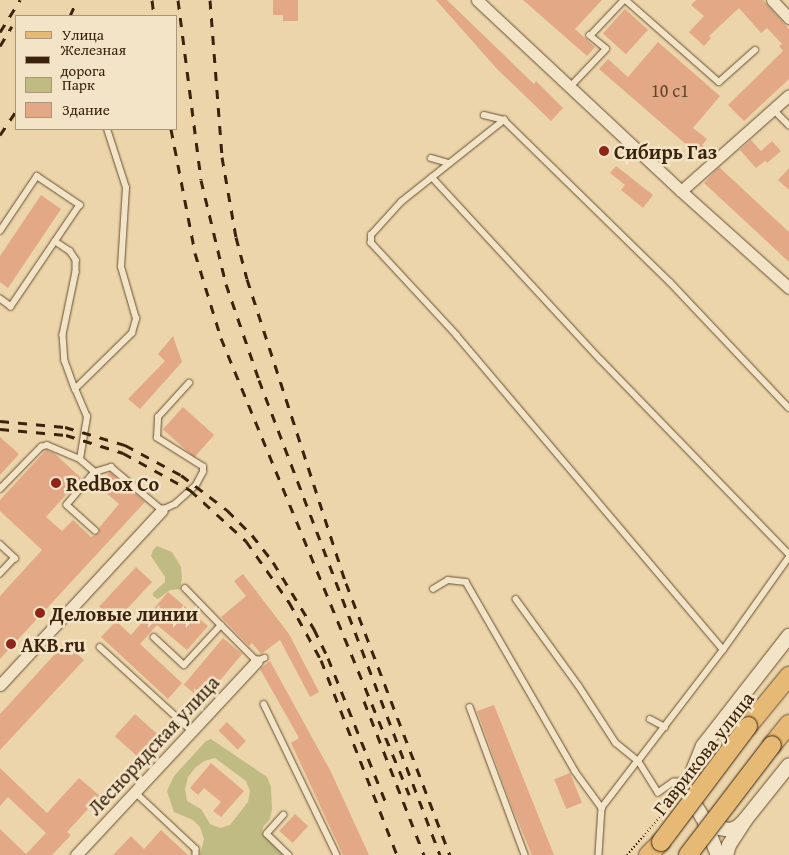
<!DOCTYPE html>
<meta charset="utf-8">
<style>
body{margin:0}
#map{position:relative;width:789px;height:855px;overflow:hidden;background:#ecd5aa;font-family:"Gentium Book Plus",serif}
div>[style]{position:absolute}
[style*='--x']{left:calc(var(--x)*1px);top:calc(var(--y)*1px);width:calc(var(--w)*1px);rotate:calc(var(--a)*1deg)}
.green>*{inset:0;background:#bfbb83}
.building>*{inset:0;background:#e3a987;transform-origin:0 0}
.roads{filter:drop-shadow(0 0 1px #664f33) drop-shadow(0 0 1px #664f33)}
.service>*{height:5.5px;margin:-2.75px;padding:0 2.75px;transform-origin:2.75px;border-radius:2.75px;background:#f3e4c8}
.minor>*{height:11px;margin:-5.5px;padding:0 5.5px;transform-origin:5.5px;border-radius:5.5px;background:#f3e4c8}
.tertiary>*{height:14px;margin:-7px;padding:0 7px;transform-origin:7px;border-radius:7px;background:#f3e4c8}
.primary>*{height:18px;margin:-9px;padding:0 9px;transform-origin:9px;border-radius:9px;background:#e6ba75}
.rail>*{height:3px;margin-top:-1.5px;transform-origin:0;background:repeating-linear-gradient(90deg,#3a220b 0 9px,transparent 0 18px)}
.path-bridge>*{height:2px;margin-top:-1px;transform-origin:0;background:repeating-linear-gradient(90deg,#3a220b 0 1px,transparent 0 3.5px)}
.bridges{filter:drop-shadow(0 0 1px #3a220b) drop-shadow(0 0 1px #3a220b)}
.primary-bridge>*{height:18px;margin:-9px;padding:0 9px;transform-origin:9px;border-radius:9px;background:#e6ba75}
.dots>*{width:14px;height:14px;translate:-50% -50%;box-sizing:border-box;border:2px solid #f3e4c8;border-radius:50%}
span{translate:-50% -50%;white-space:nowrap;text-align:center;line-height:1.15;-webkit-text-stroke:5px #f3e4c8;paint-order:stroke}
.number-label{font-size:18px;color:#64442a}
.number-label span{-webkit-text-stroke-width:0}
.poi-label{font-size:20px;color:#3a220b;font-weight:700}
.left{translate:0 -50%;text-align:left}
.street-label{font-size:20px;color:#3a220b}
.legend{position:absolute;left:15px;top:15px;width:162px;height:115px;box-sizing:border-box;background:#f3e4c8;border:1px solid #a9967c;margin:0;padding:6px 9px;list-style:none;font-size:15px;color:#3a220b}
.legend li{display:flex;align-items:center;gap:10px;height:25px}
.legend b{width:25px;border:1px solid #a9967c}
</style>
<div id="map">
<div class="green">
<div style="clip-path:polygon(157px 546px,172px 552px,181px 567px,182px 578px,180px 589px,170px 590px,158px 599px,153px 596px,153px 593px,165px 582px,165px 577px,151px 556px,153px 550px)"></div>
<div style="clip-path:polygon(evenodd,211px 739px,267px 777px,271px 787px,272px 809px,270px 819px,263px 827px,262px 832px,284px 855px,200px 855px,204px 839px,200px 827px,193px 820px,174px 812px,167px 791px,174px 776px,206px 741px,211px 739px,215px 758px,246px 781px,250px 791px,248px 802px,230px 825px,220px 828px,210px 824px,201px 809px,187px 801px,185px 789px,188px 777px,195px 768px,204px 761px,215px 758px)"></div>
</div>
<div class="building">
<div style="clip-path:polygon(273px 0,298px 0,298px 21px,283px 21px,283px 15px,273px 15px)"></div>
<div style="clip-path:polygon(436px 0,447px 0,534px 84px,536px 81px,563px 108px,551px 121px,497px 69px)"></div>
<div style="clip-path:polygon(523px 0,602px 0,575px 29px,595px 47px,587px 56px)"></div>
<div style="clip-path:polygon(696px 0,763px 0,789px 29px,789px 79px,744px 121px,728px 105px,783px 51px,779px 46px,782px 44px,767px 28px,761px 33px,739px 8px,709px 36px,711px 38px,704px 46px,689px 32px,704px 16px,691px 5px)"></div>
<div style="left:625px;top:9px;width:31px;height:33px;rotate:42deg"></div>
<div style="clip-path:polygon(658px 42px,720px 96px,693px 128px,707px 139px,702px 145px,710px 152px,703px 159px,599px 69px,608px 59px,628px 77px)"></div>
<div style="clip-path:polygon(751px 140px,761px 151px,772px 141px,781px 151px,767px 163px,765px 161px,756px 168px,740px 150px)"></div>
<div style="clip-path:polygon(616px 166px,653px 195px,643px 208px,621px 190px,625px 185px,610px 173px)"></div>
<div style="clip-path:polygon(719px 167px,789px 232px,789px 262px,704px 183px)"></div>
<div style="clip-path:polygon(789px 168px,789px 190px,778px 180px)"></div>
<div style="clip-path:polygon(41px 195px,61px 209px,8px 288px,0 282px,0 256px)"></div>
<div style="clip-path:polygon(173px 336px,182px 362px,140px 409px,128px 399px,165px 361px,158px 354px)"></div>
<div style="left:183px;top:407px;width:42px;height:30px;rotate:42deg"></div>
<div style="clip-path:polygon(0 437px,19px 454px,0 475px)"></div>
<div style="clip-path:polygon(46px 450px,54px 453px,81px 478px,46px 517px,62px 531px,73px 520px,91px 537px,99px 533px,99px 528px,119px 504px,98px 486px,110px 472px,145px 502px,0 659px,0 596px,42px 550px,0 511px,0 500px)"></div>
<div style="left:136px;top:567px;width:22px;height:54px;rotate:43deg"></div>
<div style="clip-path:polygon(243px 574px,289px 634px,319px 692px,310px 697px,280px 640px,261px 654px,252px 643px,249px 646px,221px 617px,246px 596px,234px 581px)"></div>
<div style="clip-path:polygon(168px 592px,208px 626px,187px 650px,157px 625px,140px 644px,182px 683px,168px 699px,101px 637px,116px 621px,131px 635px)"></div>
<div style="left:223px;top:638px;width:25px;height:61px;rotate:40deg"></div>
<div style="clip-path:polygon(65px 643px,84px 660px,0 750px,0 714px)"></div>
<div style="clip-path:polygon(270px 661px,331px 772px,369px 855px,343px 855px,291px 743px,299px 738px,260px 669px)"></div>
<div style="clip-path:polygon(494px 705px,554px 855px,532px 855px,512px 807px,477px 711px)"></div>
<div style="left:135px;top:714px;width:30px;height:30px;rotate:42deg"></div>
<div style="left:227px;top:722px;width:27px;height:12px;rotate:45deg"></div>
<div style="clip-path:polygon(211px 763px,244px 791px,221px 817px,213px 811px,221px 802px,204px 788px,198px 795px,190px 788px)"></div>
<div style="clip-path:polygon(0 768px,47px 813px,79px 778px,100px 796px,67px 832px,71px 835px,52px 855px,0 855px,0 829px,26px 854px,46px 833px,8px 797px,0 806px)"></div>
<div style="left:570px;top:773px;width:32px;height:17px;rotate:68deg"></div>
<div style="left:295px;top:814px;width:18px;height:23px;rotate:43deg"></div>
<div style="clip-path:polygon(161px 830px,188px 855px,113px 855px,131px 836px,144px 849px)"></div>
</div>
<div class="roads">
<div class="service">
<div style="--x:626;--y:0;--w:124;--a:41.4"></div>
<div style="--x:719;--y:82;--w:48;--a:-41.6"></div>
<div style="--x:570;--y:87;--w:52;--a:-46.5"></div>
<div style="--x:606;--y:49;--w:21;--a:-141"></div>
<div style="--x:590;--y:36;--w:50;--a:-46.6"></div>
<div style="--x:773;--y:109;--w:23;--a:45"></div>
<div style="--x:484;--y:115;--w:21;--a:14"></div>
<div style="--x:431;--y:158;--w:19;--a:16"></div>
<div style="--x:432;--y:177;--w:249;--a:47.3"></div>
<div style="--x:601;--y:360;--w:270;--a:45.9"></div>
<div style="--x:0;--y:231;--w:66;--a:-56.1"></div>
<div style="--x:37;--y:176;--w:52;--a:34"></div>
<div style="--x:80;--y:205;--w:123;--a:124.1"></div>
<div style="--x:11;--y:307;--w:14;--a:-144"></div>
<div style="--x:55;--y:241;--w:18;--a:34"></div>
<div style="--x:70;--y:251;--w:11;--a:56"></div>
<div style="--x:76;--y:260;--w:12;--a:90"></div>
<div style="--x:76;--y:272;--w:64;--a:101.7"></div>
<div style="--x:63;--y:335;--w:26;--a:86"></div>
<div style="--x:65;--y:361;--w:30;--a:70"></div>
<div style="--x:80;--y:459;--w:43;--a:-80.5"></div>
<div style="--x:87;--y:417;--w:30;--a:-113"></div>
<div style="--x:75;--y:389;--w:80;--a:-44.5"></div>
<div style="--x:132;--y:333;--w:15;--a:-74"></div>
<div style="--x:136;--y:319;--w:54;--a:-106.1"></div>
<div style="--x:121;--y:267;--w:79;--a:-86.4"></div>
<div style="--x:126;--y:188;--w:62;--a:-107.9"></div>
<div style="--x:95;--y:472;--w:43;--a:130.3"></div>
<div style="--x:67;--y:505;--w:38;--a:42"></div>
<div style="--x:0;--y:489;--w:59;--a:-45.7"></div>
<div style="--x:41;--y:447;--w:6;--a:-18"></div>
<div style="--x:47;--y:445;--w:36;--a:23"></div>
<div style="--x:80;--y:459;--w:20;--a:41"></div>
<div style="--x:95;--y:472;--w:17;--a:-17"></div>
<div style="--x:111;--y:467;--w:67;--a:40.1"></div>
<div style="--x:162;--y:510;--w:14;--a:-25"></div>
<div style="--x:175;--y:504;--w:28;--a:-42"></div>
<div style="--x:196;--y:485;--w:15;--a:-62"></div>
<div style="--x:203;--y:472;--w:5;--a:-90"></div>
<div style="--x:203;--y:467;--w:54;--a:-147.8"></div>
<div style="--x:157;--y:438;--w:21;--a:-87"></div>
<div style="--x:158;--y:417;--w:46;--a:-47.6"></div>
<div style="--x:0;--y:544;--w:21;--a:43"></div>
<div style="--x:15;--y:558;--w:22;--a:133"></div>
<div style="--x:185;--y:588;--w:52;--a:45.8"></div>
<div style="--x:433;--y:589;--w:17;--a:-31"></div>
<div style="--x:448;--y:580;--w:18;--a:6"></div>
<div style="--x:466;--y:582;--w:218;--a:60"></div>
<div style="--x:575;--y:771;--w:46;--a:53.9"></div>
<div style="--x:516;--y:599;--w:107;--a:54.1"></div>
<div style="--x:579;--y:686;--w:68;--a:57"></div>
<div style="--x:616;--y:743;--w:28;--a:39"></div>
<div style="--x:638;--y:761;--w:59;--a:127.5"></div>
<div style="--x:602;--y:808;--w:47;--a:93.7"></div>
<div style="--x:154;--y:637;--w:41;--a:43"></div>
<div style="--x:184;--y:665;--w:54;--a:-47.2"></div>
<div style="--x:221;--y:625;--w:51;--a:45"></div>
<div style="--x:257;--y:661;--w:8;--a:-23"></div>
<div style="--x:100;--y:647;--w:125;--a:42.4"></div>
<div style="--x:723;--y:650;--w:412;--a:-130.3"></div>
<div style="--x:457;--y:336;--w:127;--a:-132.8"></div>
<div style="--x:371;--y:243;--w:8;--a:-90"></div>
<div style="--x:371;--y:235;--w:45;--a:-47.7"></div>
<div style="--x:401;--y:202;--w:132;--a:-38.5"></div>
<div style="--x:504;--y:120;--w:232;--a:44.3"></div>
<div style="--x:670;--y:282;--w:173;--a:46.6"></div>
<div style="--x:264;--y:704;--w:168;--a:64.2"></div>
<div style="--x:470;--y:707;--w:158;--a:69.6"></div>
<div style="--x:650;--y:719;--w:17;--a:28"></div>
<div style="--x:690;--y:781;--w:16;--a:176"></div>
<div style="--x:674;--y:782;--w:19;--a:145"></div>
<div style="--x:658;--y:793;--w:38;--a:-122"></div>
<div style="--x:638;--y:761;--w:140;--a:-52.6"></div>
<div style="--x:723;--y:650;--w:114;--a:-54.6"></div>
<div style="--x:135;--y:792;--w:83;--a:43.1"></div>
<div style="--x:196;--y:849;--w:6;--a:90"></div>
<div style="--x:284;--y:815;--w:25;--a:132"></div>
<div style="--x:267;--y:834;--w:30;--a:44"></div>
</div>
<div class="minor">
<div style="--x:477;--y:0;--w:279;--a:43.1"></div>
<div style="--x:681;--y:191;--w:145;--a:41.9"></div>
<div style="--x:772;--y:0;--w:25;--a:47"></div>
<div style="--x:681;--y:191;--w:144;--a:-41.6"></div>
<div style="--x:0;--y:685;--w:238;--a:-47.2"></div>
<div style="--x:76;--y:855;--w:265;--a:-47"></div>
</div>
<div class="tertiary">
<div style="--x:745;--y:820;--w:10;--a:135"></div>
<div style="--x:738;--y:827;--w:9;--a:159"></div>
<div style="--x:730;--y:830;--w:10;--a:-169"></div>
<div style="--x:720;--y:828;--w:20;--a:-150"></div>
<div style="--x:703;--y:818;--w:19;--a:-122"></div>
<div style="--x:693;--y:802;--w:10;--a:-107"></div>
<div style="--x:690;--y:792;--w:19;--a:-84"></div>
<div style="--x:692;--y:773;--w:29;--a:-68"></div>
<div style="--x:703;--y:746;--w:140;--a:-52"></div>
<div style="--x:705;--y:823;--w:35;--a:68"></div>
<div style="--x:726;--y:855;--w:10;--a:-73"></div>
<div style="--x:729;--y:845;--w:30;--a:-57"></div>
<div style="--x:745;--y:820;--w:70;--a:-51.3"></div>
</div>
<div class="primary">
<div style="--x:748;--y:726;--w:65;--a:-50.6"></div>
<div style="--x:772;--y:745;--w:27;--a:-51"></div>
<div style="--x:648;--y:855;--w:18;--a:-45"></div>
</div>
</div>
<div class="rail">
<div style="--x:152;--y:0;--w:16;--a:83"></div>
<div style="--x:178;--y:0;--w:181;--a:82.7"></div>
<div style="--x:201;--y:180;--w:107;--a:76.5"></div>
<div style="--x:226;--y:284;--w:102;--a:71"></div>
<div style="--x:259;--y:380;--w:508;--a:69.14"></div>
<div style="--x:210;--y:0;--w:157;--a:85.6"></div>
<div style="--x:222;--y:157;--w:81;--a:80.1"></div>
<div style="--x:236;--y:237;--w:43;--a:75.3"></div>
<div style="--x:247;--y:279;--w:320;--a:72"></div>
<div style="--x:346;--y:583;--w:291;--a:69.1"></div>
<div style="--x:70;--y:16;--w:17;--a:-66"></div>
<div style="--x:0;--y:32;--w:38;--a:-58"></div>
<div style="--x:0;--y:46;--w:23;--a:-59"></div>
<div style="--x:171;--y:129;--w:126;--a:79"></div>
<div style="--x:195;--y:253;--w:89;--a:73"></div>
<div style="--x:221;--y:338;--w:494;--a:67.6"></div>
<div style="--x:0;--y:135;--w:29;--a:-56"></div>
<div style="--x:0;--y:421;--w:65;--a:5.3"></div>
<div style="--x:65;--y:427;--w:63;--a:16.7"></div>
<div style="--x:125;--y:445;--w:64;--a:28.2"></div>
<div style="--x:181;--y:475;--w:58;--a:37.3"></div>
<div style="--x:227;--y:510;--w:35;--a:45"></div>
<div style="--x:252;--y:535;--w:34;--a:52"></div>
<div style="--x:273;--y:562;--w:79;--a:58.5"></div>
<div style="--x:314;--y:629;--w:32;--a:64"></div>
<div style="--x:328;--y:658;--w:156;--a:68.2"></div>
<div style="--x:0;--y:429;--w:66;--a:5.2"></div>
<div style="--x:66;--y:435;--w:60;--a:17.5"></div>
<div style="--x:123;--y:453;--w:77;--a:28.9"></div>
<div style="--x:190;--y:490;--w:76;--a:42.3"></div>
<div style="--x:246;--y:541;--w:75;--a:54.8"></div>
<div style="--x:289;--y:602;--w:66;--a:61.1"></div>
<div style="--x:321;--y:660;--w:209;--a:68.7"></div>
<div style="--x:364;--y:701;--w:165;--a:68.7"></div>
</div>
<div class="path-bridge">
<div style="--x:627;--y:855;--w:67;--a:-49.2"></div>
</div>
<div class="bridges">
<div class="primary-bridge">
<div style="--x:661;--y:842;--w:145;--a:-53.1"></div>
<div style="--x:688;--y:855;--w:138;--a:-52.6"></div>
</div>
</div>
<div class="dots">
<div style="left:604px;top:151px;background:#8f2418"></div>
<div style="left:56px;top:483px;background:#8f2418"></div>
<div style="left:40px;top:613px;background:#8f2418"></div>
<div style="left:11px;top:644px;background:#8f2418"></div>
</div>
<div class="number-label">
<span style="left:670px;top:91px">10 с1</span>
</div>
<div class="poi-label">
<span class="left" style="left:614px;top:151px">Сибирь Газ</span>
<span class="left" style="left:66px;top:483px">RedBox Co</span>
<span class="left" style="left:50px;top:613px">Деловые линии</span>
<span class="left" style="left:21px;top:644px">AKB.ru</span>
</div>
<div class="street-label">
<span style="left:153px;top:745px;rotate:-47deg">Леснорядская улица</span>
<span style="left:703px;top:753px;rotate:-52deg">Гаврикова улица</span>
</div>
<ul class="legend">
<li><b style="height:6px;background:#e6ba75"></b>Улица</li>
<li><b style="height:6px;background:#3a220b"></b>Железная дорога</li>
<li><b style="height:14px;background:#bfbb83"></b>Парк</li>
<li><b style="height:14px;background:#e3a987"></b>Здание</li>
</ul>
</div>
